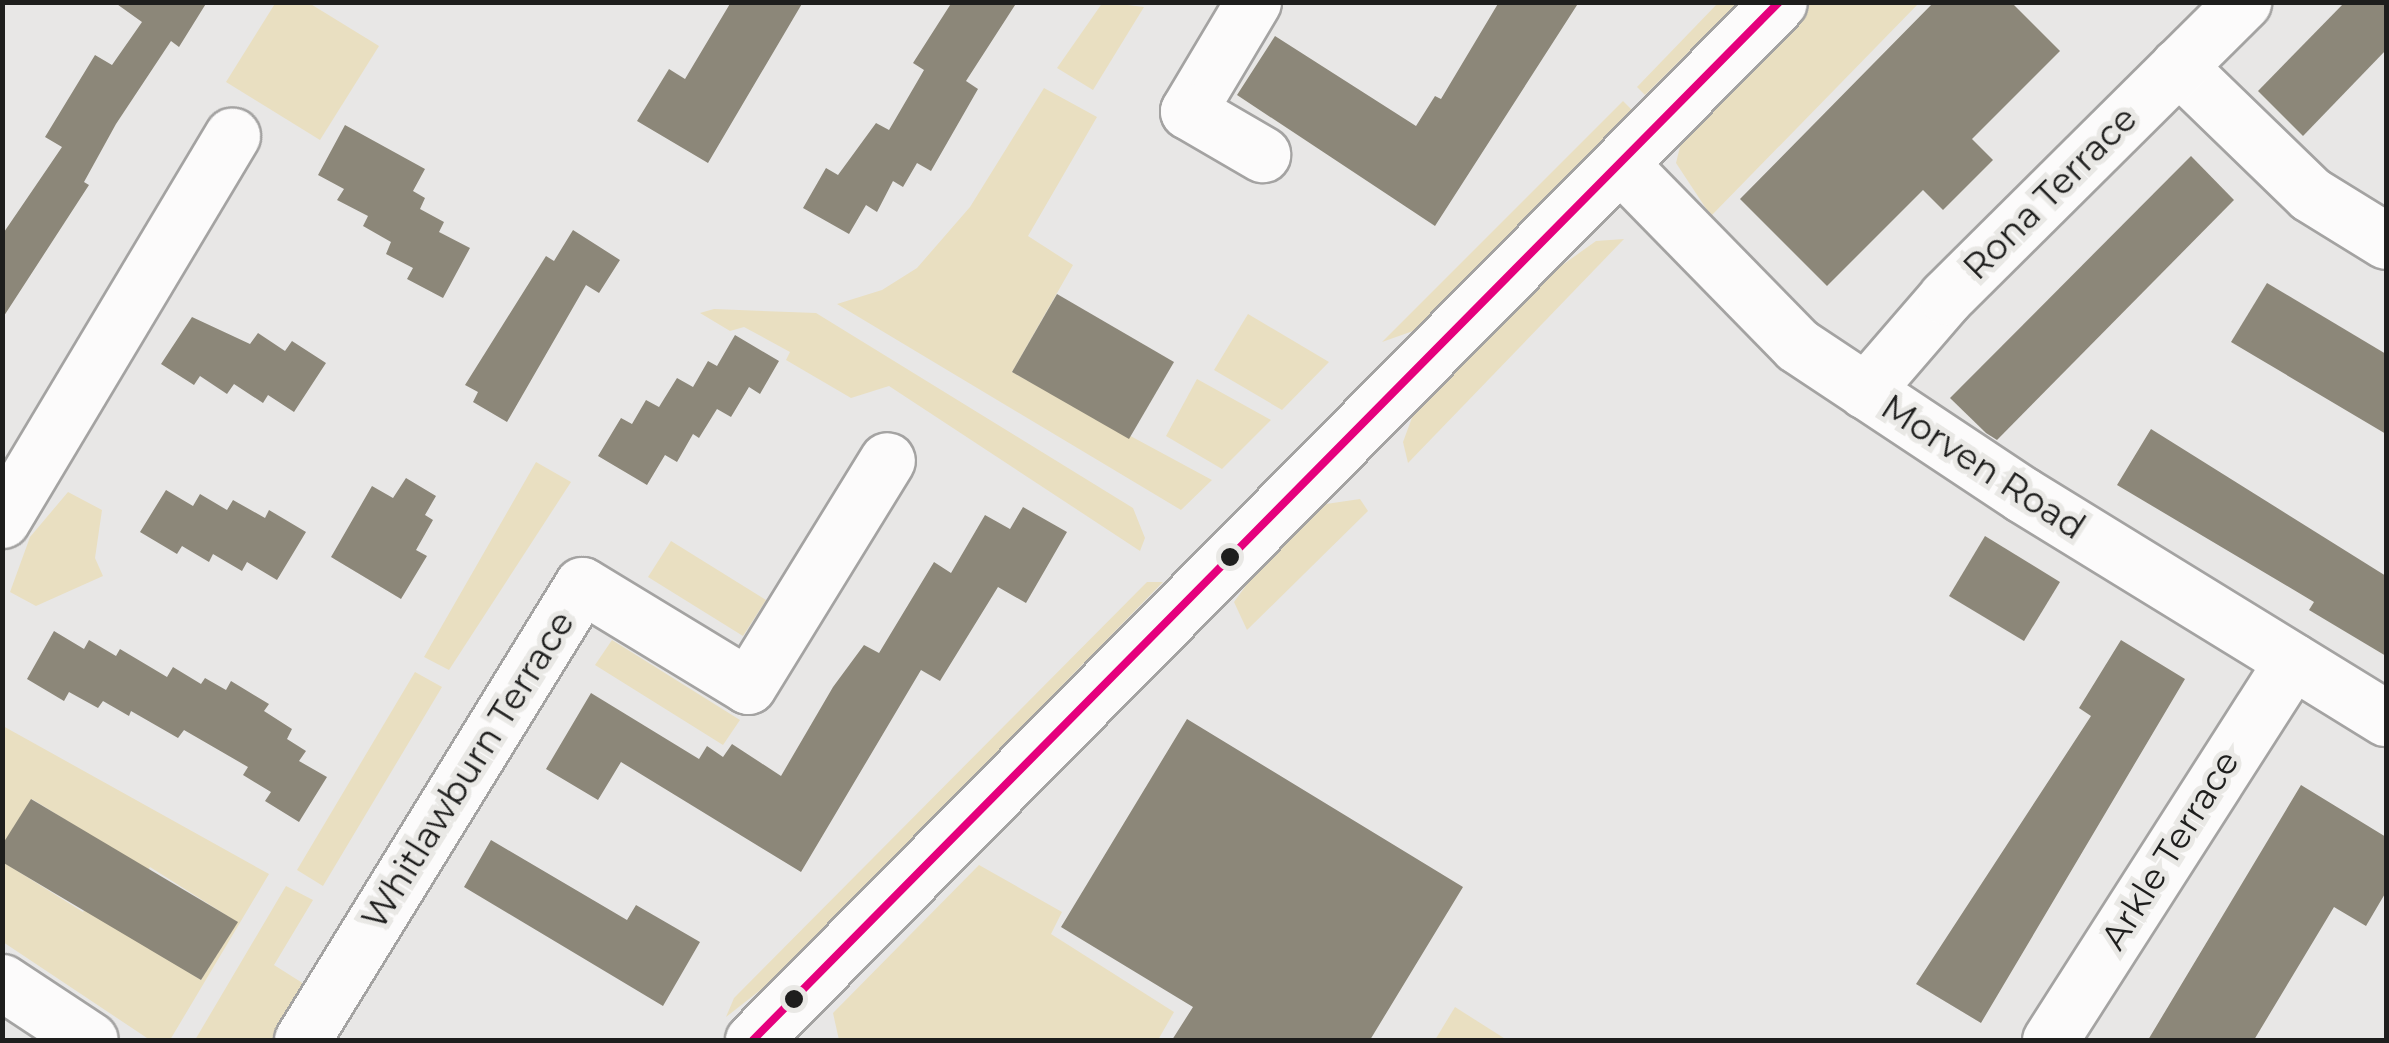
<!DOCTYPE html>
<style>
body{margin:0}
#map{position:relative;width:2389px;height:1043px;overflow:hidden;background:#e8e7e6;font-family:Montserrat,sans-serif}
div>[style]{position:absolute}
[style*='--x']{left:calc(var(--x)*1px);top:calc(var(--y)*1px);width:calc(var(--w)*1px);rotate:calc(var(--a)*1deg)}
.green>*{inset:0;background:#e9dfc1}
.building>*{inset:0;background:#8c8779}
.roads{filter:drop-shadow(2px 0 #a4a3a2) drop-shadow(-2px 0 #a4a3a2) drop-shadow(0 2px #a4a3a2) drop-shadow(0 -2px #a4a3a2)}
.minor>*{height:55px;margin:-27.5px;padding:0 27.5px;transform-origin:27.5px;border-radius:27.5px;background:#fcfbfb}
.bus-1>*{height:8px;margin:-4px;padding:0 4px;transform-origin:4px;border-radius:4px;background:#e5007d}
.dots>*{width:28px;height:28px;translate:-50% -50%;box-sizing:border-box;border:5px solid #e9e8e5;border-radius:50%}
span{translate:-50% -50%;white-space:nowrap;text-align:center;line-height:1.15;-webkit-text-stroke:10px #e9e8e5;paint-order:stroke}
.street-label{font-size:35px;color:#1e1e1d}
.frame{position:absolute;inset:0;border:5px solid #1e1e1d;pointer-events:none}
</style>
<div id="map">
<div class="green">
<div style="clip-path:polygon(276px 2px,309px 3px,379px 46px,320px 140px,226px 82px)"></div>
<div style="clip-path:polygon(1103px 2px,1144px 7px,1093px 90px,1057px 68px)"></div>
<div style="clip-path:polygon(1718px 3px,1738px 3px,1645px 95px,1637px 87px)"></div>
<div style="clip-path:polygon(1802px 3px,1919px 3px,1711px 216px,1676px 163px,1686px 122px)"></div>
<div style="clip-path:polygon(1044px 88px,1097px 117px,1028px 236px,1073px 265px,1012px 372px,1212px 480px,1181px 510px,837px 304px,882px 290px,917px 268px,970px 207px)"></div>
<div style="clip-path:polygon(1623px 101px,1633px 111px,1413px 331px,1382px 342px)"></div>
<div style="clip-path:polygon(1624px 239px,1408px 463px,1403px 442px,1413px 415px,1554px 271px,1596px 241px)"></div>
<div style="clip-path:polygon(714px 309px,816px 313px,1133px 508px,1145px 538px,1140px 551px,889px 386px,851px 398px,786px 360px,790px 352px,744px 327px,730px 331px,700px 313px)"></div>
<div style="clip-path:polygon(1248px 314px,1329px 362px,1282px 410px,1214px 370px)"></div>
<div style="clip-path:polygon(1197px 379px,1271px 420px,1222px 469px,1166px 436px)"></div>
<div style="clip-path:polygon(536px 462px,571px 482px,449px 670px,424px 657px)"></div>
<div style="clip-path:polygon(68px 492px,102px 510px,95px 558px,103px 576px,36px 606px,10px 592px,30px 537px)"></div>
<div style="clip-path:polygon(1360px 499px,1368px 511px,1247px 630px,1234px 602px,1253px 576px,1326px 504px)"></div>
<div style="clip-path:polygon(671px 541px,766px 600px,743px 636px,648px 577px)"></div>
<div style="clip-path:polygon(1147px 582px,1163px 582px,776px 978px,726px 1017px,734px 998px)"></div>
<div style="clip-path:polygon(612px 640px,740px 720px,723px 745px,595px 665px)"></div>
<div style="clip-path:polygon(415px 672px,442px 687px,323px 886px,297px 870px)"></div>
<div style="clip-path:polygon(evenodd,3px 726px,269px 874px,170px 1040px,150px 1040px,3px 942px,3px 862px,83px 912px,119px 853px,32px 799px,3px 845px,3px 726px,150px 867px,237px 922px,201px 980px,114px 926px,150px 867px)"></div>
<div style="clip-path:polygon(979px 865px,1062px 912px,1051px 934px,1174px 1012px,1158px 1040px,839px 1040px,833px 1013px)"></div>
<div style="clip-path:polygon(286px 886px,313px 900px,274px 965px,312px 989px,280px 1040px,195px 1040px)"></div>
<div style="clip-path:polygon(1455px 1007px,1507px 1040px,1435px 1040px)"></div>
</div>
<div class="building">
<div style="clip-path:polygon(114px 2px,207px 2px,179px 47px,171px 41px,116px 124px,84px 182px,89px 185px,2px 319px,2px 235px,62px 147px,45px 137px,95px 55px,112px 65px,142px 22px)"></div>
<div style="clip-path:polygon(731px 2px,803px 2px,708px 163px,637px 121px,669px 69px,685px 79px)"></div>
<div style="clip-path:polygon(952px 2px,1017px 2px,966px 81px,978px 89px,931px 171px,917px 163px,903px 187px,893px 181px,877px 212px,866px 205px,849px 234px,803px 208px,826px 168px,838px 175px,876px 123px,889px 130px,924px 70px,913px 63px)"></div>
<div style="clip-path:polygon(1499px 2px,1579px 2px,1435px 226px,1237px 95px,1275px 36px,1416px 126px,1435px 96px,1441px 99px)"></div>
<div style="clip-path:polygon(1934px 2px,2011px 2px,2060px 51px,1972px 139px,1993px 160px,1943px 210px,1923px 190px,1827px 286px,1740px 199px)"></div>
<div style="clip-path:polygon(2345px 2px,2386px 2px,2386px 50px,2303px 136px,2258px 91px)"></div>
<div style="clip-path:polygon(345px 125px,425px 169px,413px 191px,425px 198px,420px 209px,444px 222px,439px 232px,470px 248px,443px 298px,407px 279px,413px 268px,386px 254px,391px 242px,363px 226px,368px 216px,337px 200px,344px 189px,318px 175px)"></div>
<div style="clip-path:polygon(2191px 156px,2234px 200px,1997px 440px,1986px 433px,1950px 398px)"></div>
<div style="clip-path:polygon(573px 230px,620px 260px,599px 293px,586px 285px,507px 422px,473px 402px,478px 392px,465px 385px,546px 256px,554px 261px)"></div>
<div style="clip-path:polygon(2267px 283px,2386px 354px,2386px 434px,2231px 342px)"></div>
<div style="clip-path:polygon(1057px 294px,1174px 362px,1129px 439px,1012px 372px)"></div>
<div style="clip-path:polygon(192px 317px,250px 344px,258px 333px,285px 351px,292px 341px,326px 363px,294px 412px,268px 395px,263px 403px,234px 384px,227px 394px,200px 376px,194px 385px,161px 364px)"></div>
<div style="clip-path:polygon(735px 335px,779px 361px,760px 394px,749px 387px,731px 417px,717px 409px,699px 438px,693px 434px,677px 462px,665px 455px,647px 485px,598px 456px,621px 418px,632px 424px,646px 400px,659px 407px,677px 378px,693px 387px,708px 361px,717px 366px)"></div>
<div style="clip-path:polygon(2151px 429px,2386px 576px,2386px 656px,2309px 610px,2314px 602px,2117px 485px)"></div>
<div style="clip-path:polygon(406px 478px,436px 496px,425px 515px,433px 520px,416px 550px,427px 556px,401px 599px,331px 557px,372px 486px,393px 498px)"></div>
<div style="clip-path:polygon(166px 490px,193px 506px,200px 494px,227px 510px,233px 500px,265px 518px,269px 510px,306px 532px,277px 580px,247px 562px,242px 571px,213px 554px,209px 562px,182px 546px,177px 554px,140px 532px)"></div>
<div style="clip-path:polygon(1023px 507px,1067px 532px,1026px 603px,998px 587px,940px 681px,921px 670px,801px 872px,621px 762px,598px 800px,546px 769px,591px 693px,699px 759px,707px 746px,723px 757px,732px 744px,781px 776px,833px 687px,864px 645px,879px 653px,934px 562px,951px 573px,985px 515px,1010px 529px)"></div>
<div style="clip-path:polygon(1985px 536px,2060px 582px,2024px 641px,1949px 596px)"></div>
<div style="clip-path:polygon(54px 631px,84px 649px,89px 640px,116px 656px,120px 649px,167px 677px,173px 667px,201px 684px,205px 678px,226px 690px,231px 681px,269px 704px,264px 711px,292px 729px,287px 739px,306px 751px,299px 761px,327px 777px,299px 822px,265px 801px,271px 792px,243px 775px,248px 767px,184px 730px,178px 738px,131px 711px,129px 716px,103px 701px,98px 708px,69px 692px,64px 701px,27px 679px)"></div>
<div style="clip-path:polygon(2121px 640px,2185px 679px,1981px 1023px,1916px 984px,2091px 716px,2079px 708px)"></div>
<div style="clip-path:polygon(1187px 719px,1463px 887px,1370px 1040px,1172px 1040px,1193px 1007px,1061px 927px)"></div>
<div style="clip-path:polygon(2301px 785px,2386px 837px,2386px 892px,2366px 926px,2334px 907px,2254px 1040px,2148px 1040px)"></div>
<div style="clip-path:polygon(31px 799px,238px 922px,201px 980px,2px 862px,2px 845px)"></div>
<div style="clip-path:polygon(491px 840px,627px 920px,636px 905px,700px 942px,663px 1006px,464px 887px)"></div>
</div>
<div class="roads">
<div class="minor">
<div style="--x:1253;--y:2;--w:127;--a:120.8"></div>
<div style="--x:1188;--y:111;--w:86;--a:30.2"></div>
<div style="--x:2178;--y:66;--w:184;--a:44.1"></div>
<div style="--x:2310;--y:194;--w:89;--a:31.7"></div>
<div style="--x:1620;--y:164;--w:253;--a:45.6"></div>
<div style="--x:1797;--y:345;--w:271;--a:33.6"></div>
<div style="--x:2023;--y:495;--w:426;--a:31.6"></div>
<div style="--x:1865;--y:391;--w:124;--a:-49.2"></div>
<div style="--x:1946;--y:297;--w:419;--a:-44.8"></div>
<div style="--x:2;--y:520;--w:448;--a:-59.1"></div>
<div style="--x:2;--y:982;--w:105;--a:33.4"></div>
<div style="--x:302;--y:1040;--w:534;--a:-58.39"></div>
<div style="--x:582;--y:585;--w:194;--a:31.3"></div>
<div style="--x:748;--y:686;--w:265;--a:-58.4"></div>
<div style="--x:753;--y:1040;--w:1459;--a:-45.33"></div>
<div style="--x:2050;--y:1040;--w:450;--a:-57.4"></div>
</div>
</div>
<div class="bus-1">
<div style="--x:753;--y:1040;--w:1459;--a:-45.33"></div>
</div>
<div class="dots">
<div style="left:1230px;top:557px;background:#1e1e1d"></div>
<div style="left:794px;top:999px;background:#1e1e1d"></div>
</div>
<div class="street-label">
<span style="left:2050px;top:193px;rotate:-45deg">Rona Terrace</span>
<span style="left:1983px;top:467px;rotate:33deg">Morven Road</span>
<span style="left:468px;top:770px;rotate:-58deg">Whitlawburn Terrace</span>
<span style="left:2170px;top:850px;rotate:-58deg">Arkle Terrace</span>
</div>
<div class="frame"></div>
</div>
